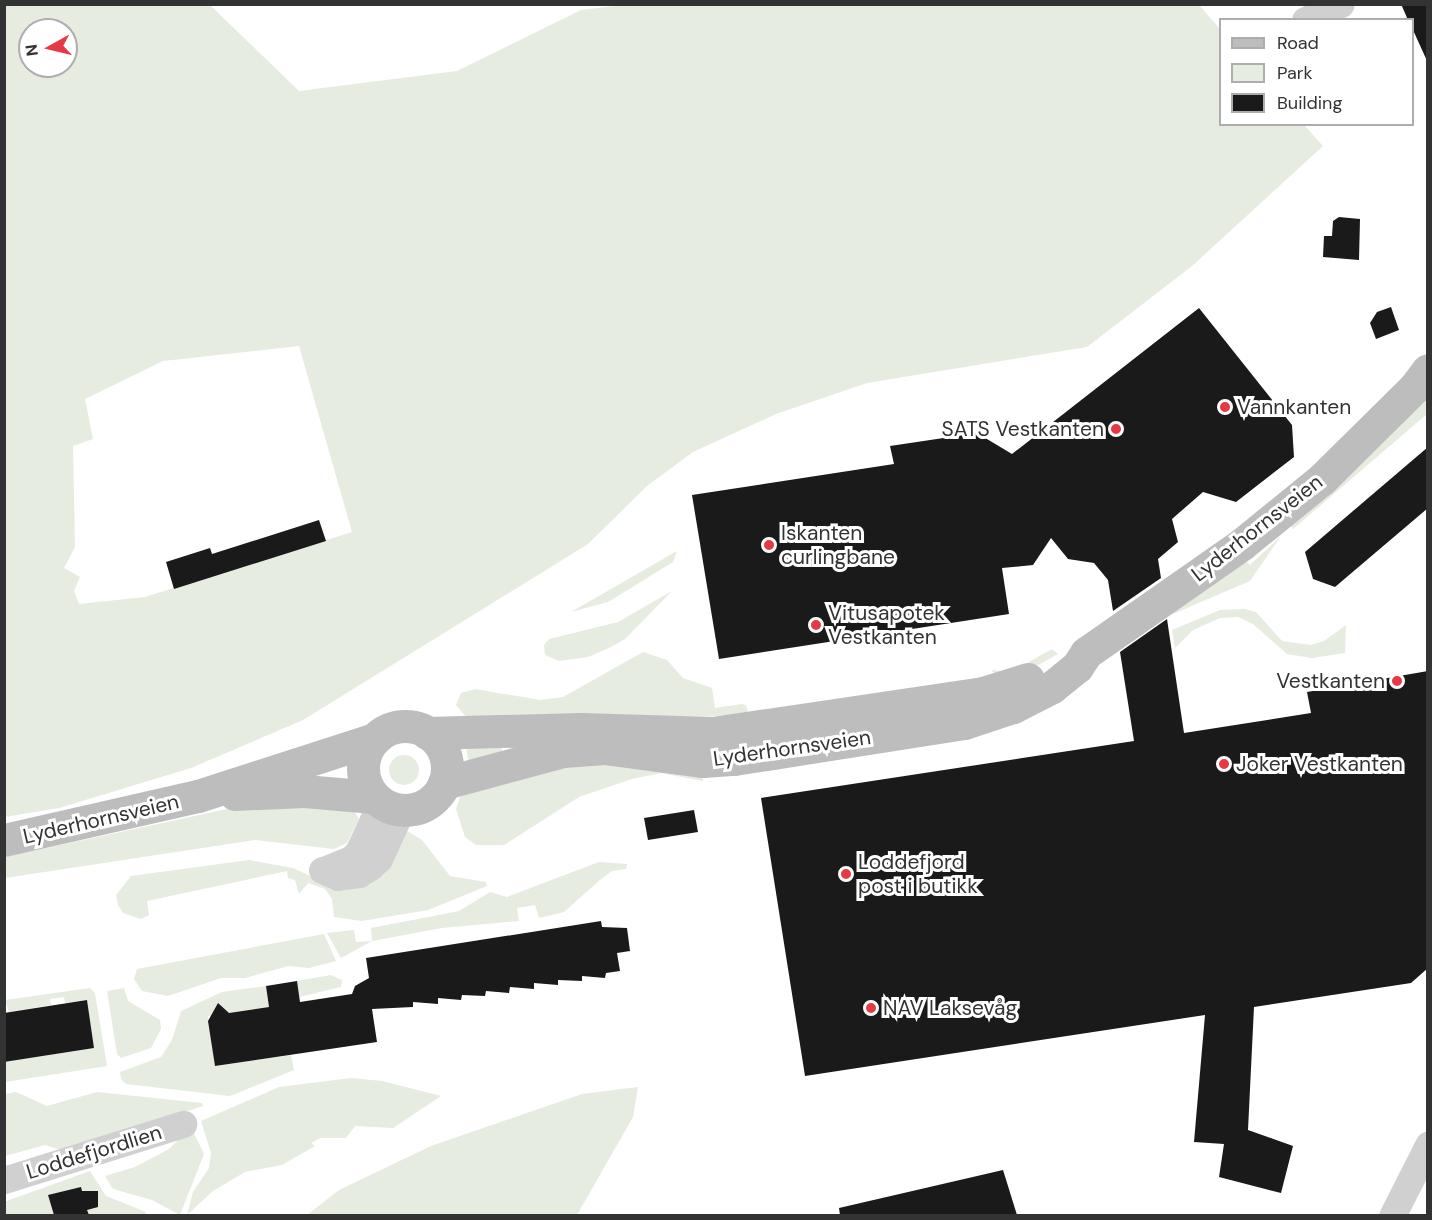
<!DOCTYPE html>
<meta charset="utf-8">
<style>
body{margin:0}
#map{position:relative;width:1432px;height:1220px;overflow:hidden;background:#fff;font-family:"DM Sans",sans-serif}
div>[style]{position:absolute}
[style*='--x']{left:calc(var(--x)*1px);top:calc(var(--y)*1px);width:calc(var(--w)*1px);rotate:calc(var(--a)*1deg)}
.green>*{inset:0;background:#e6ecdf}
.round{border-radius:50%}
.building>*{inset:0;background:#1a1a1a}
.minor>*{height:27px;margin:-13.5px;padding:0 13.5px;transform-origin:13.5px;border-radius:13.5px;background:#d0d0d0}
.secondary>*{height:33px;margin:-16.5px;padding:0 16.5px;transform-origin:16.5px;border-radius:16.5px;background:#bdbdbd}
.secondary>.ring{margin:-16.5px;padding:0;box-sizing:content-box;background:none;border:33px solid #bdbdbd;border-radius:50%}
.dots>*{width:16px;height:16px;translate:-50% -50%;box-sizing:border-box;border:3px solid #fff;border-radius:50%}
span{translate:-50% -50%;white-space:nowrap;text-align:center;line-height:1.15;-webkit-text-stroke:6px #fff;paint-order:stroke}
.poi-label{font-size:21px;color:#333}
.left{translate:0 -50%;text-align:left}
.right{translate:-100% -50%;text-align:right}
.street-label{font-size:21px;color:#333}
.frame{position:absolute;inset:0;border:6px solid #333;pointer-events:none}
.legend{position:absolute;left:1219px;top:18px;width:195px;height:108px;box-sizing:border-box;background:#fff;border:2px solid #adadad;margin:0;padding:8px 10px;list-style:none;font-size:18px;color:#333}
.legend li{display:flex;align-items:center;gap:12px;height:30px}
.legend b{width:30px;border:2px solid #adadad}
.north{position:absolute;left:18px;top:18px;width:60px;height:60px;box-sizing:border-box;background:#fff;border:2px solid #adadad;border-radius:50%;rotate:262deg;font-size:16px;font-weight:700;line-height:24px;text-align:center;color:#333}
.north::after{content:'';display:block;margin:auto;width:21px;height:27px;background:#e63946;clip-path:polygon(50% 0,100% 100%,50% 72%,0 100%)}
</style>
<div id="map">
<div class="green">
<div style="clip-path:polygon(evenodd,5px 5px,210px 5px,299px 91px,457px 71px,581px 10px,622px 5px,1199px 5px,1220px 29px,1220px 124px,1304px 125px,1323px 146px,1192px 266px,1087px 347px,867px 383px,776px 414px,693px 452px,647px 486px,588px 544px,303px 720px,191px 768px,59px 808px,5px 817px,5px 5px,30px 30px,66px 30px,66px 66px,30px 66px,30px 30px,5px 5px,299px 346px,352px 532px,145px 597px,79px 604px,74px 591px,80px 577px,64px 568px,75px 547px,73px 446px,93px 439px,85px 399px,163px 361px,299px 346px)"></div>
<div style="clip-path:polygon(1427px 396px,1427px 414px,1293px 529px,1287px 522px)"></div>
<div style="clip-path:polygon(1281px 536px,1250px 581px,1173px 614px,1169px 608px,1243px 558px,1250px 565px)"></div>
<div style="clip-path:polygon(677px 551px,673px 562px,608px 602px,571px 612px)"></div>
<div style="clip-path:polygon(672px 591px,625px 639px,611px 647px,588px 657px,559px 661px,545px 655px,544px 645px,549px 639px,618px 622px)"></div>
<div style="clip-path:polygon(1245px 609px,1256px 612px,1282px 641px,1311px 645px,1324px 641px,1346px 625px,1345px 653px,1312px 658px,1287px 654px,1253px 624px,1238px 617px,1220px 618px,1193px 630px,1175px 648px,1172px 630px,1220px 610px)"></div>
<div style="clip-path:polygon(1052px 649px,1058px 654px,1020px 675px,1000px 679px,991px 670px,1011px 672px)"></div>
<div style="clip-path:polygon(643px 652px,667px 660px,683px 678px,712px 688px,715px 708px,742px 704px,746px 705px,749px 716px,467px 718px,456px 705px,461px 693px,475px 689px,540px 700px,563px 697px)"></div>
<div style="clip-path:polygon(502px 745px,502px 755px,469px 765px,466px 747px)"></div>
<div class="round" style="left:389px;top:755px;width:30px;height:30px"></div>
<div style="clip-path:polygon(557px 759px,704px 765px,703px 781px,661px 773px,632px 779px,579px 797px,504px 845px,476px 845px,465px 837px,456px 809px,460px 797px,472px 788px)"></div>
<div style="clip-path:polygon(279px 804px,353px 809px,359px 819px,347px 843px,334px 849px,255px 840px,5px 878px,5px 857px,227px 809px)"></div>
<div style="clip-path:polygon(402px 828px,422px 840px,450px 876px,486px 882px,487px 886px,428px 910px,362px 921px,334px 917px,332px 899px,325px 889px,308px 883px,299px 894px,295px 880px,288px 878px,287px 871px,147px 901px,149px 915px,141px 919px,123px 913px,118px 905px,116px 895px,131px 876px,249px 860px,293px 868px,317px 879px)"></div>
<div style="clip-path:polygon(599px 862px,627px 864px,626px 869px,612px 871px,601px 879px,564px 912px,539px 918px,535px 905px,517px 908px,519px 921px,442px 928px,372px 941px,341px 958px,327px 933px,354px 930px,356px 942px,372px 941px,371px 928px,459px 911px,490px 892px,507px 897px)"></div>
<div style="clip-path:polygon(324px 934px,336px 961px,309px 968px,288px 966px,245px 978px,221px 978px,168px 996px,142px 991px,134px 979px,137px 969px)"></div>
<div style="clip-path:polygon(331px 975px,342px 980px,341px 987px,299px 997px,297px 981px)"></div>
<div style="clip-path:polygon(266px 986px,269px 1007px,208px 1016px,215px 1066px,291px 1055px,294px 1070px,230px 1096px,126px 1084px,121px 1079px,120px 1072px,161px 1057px,172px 1040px,181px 1011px,222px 992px)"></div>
<div style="clip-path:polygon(90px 988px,95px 993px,107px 1066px,5px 1082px,5px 1062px,94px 1048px,87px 1000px,65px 1003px,64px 997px,50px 999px,51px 1005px,9px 1012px,5px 1000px)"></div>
<div style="clip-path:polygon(124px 988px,128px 1001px,160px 1020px,161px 1029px,151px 1048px,121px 1058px,117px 1054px,107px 991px)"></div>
<div style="clip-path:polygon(351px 1078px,382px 1081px,441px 1096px,393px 1128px,355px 1126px,346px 1138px,320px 1138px,311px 1143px,315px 1146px,282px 1165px,245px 1172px,213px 1191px,187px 1215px,193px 1192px,209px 1168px,211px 1153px,201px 1121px,279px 1087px)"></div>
<div style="clip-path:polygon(638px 1087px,633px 1117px,577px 1215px,307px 1215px,339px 1190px,431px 1146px,582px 1094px)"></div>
<div style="clip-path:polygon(16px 1092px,47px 1106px,97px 1092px,202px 1103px,203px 1106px,65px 1151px,45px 1145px,5px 1156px,5px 1094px)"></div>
<div style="clip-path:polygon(191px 1127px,204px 1154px,180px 1215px,152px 1200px,113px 1189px,105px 1176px,135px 1167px,169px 1149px)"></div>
<div style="clip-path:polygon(90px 1171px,106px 1196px,146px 1212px,145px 1216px,5px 1215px,4px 1202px)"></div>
</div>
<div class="building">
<div style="clip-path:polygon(1401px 4px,1428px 4px,1428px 63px,1413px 30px,1413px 20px,1408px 20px)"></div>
<div style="clip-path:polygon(1339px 217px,1360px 219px,1359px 260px,1323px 257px,1324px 236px,1332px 236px,1333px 221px)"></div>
<div style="clip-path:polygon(1391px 307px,1399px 330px,1376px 339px,1370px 323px,1377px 312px)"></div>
<div style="clip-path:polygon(1199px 308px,1292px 425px,1294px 457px,1236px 502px,1203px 492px,1172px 519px,1178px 542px,1158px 559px,1161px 578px,1113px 611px,1108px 580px,1094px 563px,1068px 559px,1051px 538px,1033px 565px,1002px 568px,1009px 614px,719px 659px,692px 495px,894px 464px,890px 446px,977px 433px,1012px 454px)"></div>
<div style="clip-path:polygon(1428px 447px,1428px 508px,1335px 587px,1313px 579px,1305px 552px)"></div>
<div style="clip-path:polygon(319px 520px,326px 541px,174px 589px,166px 562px,210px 548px,212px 554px)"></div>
<div style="clip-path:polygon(1167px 619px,1184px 733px,1311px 713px,1307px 692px,1428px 671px,1428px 968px,1411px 983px,1254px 1007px,1248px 1130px,1293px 1146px,1281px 1193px,1219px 1177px,1224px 1144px,1194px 1142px,1205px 1015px,805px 1076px,761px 798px,1134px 741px,1120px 652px)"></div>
<div style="clip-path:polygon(694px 810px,698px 832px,648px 840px,644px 818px)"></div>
<div style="clip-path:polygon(601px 921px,602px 927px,627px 928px,630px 951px,617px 953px,620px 971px,606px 973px,605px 978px,582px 976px,582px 981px,558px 980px,558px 985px,534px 983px,534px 989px,510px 987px,509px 993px,486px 991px,485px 996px,462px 995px,461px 1000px,438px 998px,438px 1004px,413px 1002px,413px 1007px,372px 1009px,377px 1042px,215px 1066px,208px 1021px,218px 1003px,229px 1013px,269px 1007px,266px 986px,297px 981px,300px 1002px,352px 994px,355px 986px,369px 978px,366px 958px)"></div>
<div style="clip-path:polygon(87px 1000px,94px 1048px,4px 1062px,4px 1013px)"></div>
<div style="clip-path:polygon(1003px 1170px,1017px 1215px,840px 1215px,839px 1208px)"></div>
<div style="clip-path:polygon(81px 1187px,82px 1191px,98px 1191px,98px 1207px,87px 1210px,89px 1215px,54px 1215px,48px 1195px)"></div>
</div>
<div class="minor">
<div style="--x:1305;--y:20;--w:39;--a:-24"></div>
<div style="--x:326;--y:869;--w:27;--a:-22"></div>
<div style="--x:351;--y:859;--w:10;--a:-45"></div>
<div style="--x:358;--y:852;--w:35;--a:-65"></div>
<div style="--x:373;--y:820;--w:20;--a:-75"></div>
<div style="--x:322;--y:870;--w:17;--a:24"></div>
<div style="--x:338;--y:877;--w:21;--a:-8"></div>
<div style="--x:359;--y:874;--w:13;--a:-32"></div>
<div style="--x:370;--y:867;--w:12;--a:-42"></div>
<div style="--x:379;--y:859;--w:53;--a:-65.4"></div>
<div style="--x:4;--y:1180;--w:188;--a:-17.4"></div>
<div style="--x:1392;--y:1216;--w:80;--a:-63.1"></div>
</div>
<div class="secondary">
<div class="ring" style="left:363px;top:726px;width:51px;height:51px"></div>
<div style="--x:427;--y:733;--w:154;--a:-1.5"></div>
<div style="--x:581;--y:729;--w:132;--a:1.7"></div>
<div style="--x:713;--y:733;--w:273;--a:-8.4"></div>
<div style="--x:983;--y:693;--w:47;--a:-17.3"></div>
<div style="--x:444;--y:783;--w:123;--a:-15.1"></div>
<div style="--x:563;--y:751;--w:41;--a:-4.2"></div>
<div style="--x:604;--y:748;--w:100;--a:7.5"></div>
<div style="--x:703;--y:761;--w:31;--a:-4"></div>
<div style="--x:734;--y:759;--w:233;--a:-8.9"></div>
<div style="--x:964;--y:723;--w:52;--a:-18.1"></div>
<div style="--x:1013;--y:707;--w:44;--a:-27.1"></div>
<div style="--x:1052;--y:687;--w:32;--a:-39"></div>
<div style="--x:1077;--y:667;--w:17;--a:-57"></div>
<div style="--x:1086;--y:653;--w:190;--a:-34.9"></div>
<div style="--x:1242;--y:544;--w:103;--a:-39.1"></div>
<div style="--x:1322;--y:479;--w:131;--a:-44.7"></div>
<div style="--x:1415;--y:387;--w:21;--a:-53"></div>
<div style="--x:235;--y:794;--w:69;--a:-2.5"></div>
<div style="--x:304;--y:791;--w:70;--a:4.9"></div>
<div style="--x:4;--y:840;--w:199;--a:-12.8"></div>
<div style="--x:198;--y:796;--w:185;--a:-17.9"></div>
</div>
<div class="dots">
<div style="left:1225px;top:407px;background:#e63946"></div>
<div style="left:1116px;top:429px;background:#e63946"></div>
<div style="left:769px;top:545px;background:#e63946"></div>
<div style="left:816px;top:625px;background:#e63946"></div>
<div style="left:1397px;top:681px;background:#e63946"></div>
<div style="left:1224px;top:764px;background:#e63946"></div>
<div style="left:846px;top:874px;background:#e63946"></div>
<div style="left:871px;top:1008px;background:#e63946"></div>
</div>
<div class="poi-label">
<span class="left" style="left:1237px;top:407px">Vannkanten</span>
<span class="right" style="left:1104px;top:429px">SATS Vestkanten</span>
<span class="left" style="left:781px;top:545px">Iskanten<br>curlingbane</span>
<span class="left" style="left:828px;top:625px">Vitusapotek<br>Vestkanten</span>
<span class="right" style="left:1385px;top:681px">Vestkanten</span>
<span class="left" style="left:1236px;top:764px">Joker Vestkanten</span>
<span class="left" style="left:858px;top:874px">Loddefjord<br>post i butikk</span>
<span class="left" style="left:883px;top:1008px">NAV Laksevåg</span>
</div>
<div class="street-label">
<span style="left:1257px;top:528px;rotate:-38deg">Lyderhornsveien</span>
<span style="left:792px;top:748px;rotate:-8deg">Lyderhornsveien</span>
<span style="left:101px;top:819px;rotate:-13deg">Lyderhornsveien</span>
<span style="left:94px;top:1152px;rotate:-17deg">Loddefjordlien</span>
</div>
<div class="frame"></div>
<ul class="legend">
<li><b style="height:8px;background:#bdbdbd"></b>Road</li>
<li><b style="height:16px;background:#e6ecdf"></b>Park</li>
<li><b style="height:16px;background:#1a1a1a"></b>Building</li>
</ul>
<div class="north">N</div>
</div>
